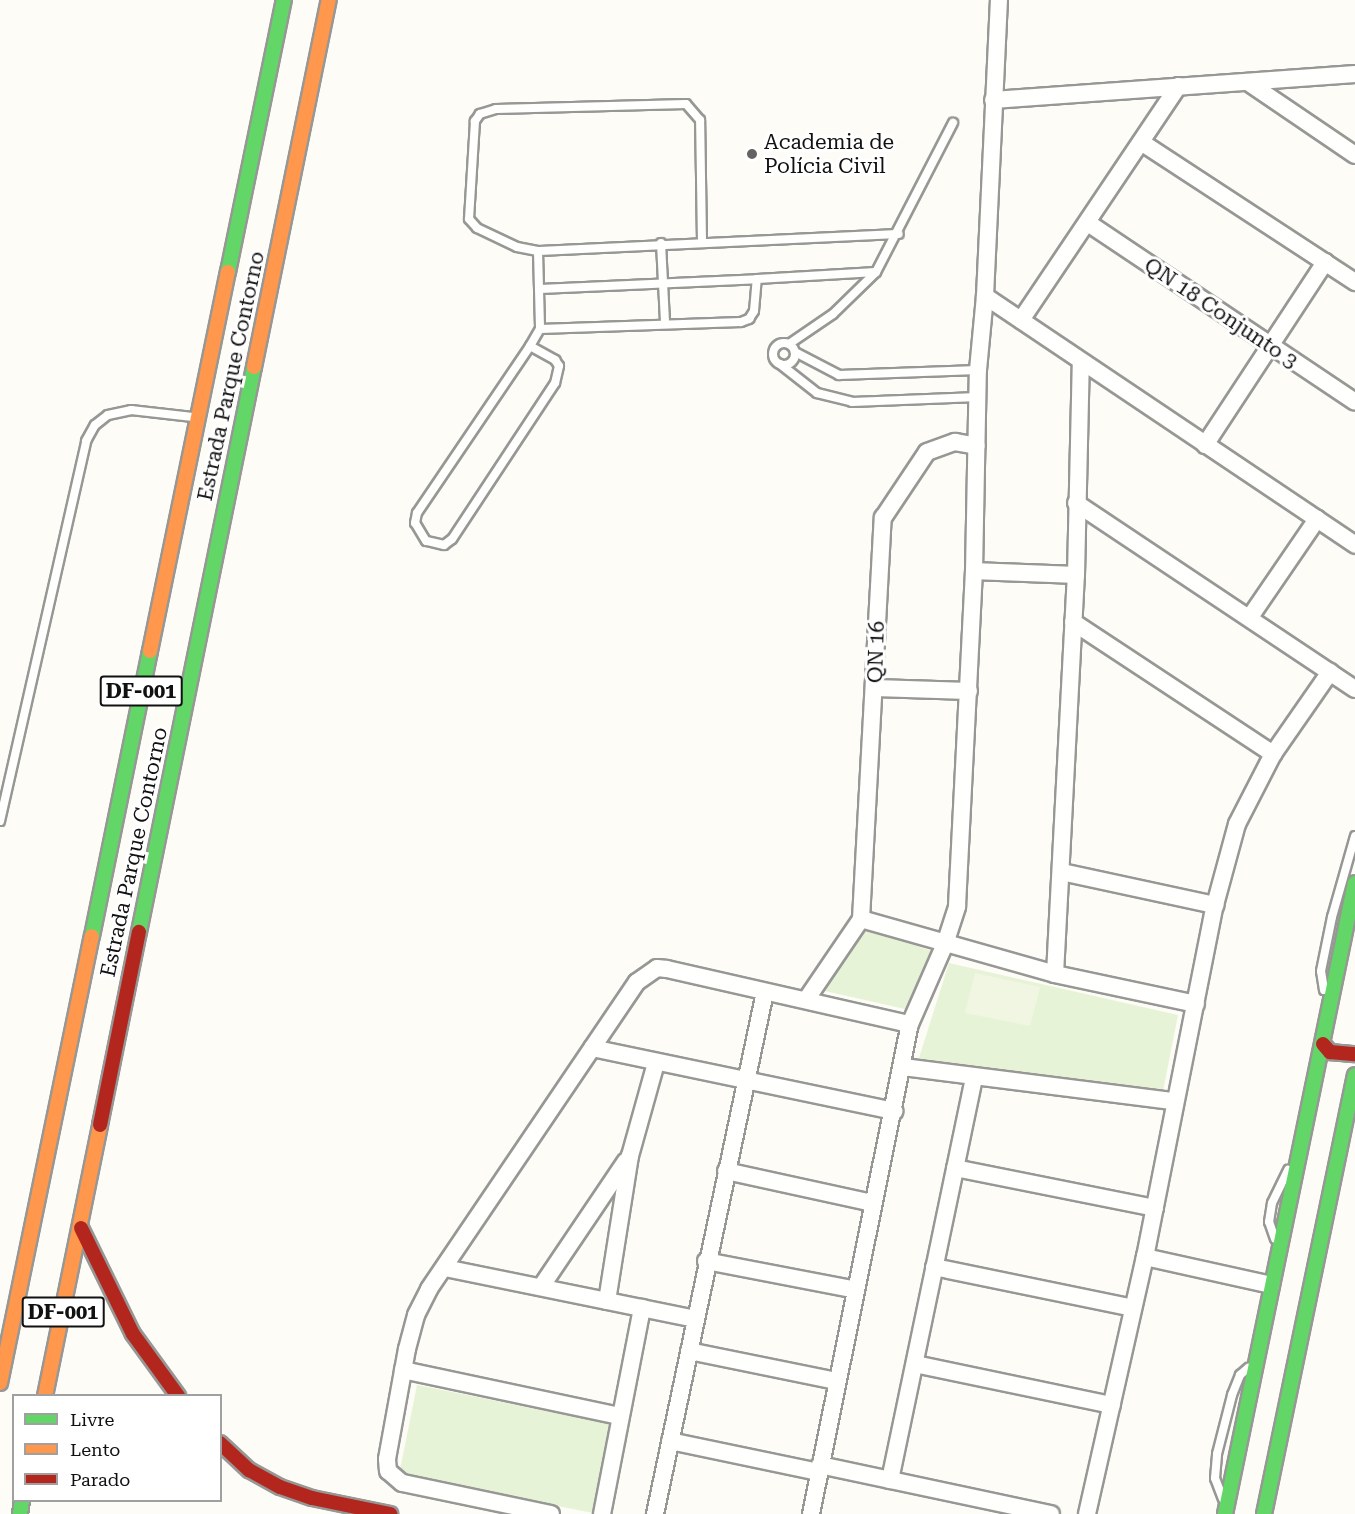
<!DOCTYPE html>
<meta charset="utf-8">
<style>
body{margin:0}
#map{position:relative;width:1355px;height:1514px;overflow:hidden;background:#fdfcf7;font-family:"Roboto Serif",serif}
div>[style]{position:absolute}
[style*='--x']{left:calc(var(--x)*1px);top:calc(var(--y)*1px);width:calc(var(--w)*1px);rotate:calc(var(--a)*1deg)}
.green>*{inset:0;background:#e7f3d7}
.pitch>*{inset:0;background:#f0f6e1}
.roads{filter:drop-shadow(2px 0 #979795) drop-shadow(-2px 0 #979795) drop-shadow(0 2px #979795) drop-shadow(0 -2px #979795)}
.lane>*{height:8px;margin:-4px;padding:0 4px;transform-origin:4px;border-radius:4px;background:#fffffe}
.lane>.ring{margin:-4px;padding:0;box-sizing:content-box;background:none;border:8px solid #fffffe;border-radius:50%}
.street>*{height:16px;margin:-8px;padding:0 8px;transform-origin:8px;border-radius:8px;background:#fffffe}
.fast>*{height:14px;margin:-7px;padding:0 7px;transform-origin:7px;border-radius:7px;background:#63d668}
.slow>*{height:14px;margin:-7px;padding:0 7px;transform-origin:7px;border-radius:7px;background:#ff974d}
.jam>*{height:14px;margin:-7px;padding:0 7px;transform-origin:7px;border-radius:7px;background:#b3261e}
.dots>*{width:16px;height:16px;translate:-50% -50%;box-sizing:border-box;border:3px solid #fff;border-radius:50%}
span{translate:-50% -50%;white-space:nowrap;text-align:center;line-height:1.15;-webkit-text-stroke:6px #fff;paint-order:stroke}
.shield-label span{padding:2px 4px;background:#fff;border:2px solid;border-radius:4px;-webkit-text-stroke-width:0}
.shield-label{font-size:20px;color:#111;font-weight:700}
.poi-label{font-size:21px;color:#111}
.left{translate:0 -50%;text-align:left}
.street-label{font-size:21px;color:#111}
.legend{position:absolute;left:12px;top:1394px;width:210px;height:108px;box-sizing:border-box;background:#fff;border:2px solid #a0a0a0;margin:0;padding:8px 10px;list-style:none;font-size:18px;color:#111}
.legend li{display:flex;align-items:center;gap:12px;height:30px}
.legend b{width:30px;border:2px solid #a0a0a0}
</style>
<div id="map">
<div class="green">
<div style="clip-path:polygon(868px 928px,934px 952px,905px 1009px,825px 991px)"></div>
<div style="clip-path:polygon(949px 963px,1178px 1015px,1163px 1091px,918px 1061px)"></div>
<div style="clip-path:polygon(417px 1385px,610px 1424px,593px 1513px,399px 1475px)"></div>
</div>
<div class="pitch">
<div style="clip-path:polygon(975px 973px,1040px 987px,1030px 1026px,965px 1013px)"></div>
</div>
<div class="roads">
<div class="lane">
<div style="--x:702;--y:241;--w:121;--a:-90.9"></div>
<div style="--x:700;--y:120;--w:21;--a:-131"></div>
<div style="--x:686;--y:104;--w:190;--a:178.5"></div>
<div style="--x:496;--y:109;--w:17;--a:163"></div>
<div style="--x:480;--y:114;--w:9;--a:126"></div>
<div style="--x:475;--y:121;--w:98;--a:93.5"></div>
<div style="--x:469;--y:219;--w:12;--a:48"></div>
<div style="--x:477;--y:228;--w:44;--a:25.4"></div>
<div style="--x:517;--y:247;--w:21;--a:11"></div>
<div style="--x:538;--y:251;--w:361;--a:-2.7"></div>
<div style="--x:661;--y:243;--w:80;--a:87.1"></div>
<div style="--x:538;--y:251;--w:78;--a:88.5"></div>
<div style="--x:540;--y:329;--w:201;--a:-2"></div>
<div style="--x:741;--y:322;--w:9;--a:-21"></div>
<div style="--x:749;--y:319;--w:9;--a:-58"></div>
<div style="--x:754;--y:311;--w:32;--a:-85"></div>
<div style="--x:757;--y:279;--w:119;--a:-3.4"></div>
<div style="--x:540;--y:289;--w:217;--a:-2.6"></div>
<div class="ring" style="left:773px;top:343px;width:14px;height:14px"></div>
<div style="--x:789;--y:344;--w:53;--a:-34.3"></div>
<div style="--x:833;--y:314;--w:60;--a:-44.3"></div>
<div style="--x:876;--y:272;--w:168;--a:-62.7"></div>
<div style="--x:530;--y:346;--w:29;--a:29"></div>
<div style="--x:555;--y:360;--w:7;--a:56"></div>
<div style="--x:559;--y:366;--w:17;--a:103"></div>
<div style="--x:555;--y:383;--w:187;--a:123.4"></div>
<div style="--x:452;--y:539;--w:10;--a:143"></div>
<div style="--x:444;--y:545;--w:18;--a:-167"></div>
<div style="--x:426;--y:541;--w:21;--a:-121"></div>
<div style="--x:415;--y:523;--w:10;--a:-79"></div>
<div style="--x:417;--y:513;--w:202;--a:-55.9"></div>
<div style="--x:530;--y:346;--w:20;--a:-60"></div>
<div style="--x:795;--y:352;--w:50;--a:27.6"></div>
<div style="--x:839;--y:375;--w:139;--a:-2.1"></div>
<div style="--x:780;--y:364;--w:47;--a:38.1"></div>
<div style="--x:817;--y:393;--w:36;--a:14"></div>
<div style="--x:852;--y:402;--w:126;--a:-2.3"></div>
<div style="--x:0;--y:821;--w:390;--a:-77.2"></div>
<div style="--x:86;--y:441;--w:18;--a:-61"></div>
<div style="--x:95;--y:425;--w:16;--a:-38"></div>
<div style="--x:108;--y:415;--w:24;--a:-12"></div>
<div style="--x:131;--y:410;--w:62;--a:6.4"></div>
<div style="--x:1324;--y:990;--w:19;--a:-99"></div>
<div style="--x:1321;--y:971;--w:55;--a:-78.5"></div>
<div style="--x:1332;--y:917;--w:84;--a:-74.1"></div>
<div style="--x:1275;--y:1239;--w:18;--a:-109"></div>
<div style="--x:1269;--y:1222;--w:19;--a:-81"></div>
<div style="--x:1272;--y:1203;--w:37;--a:-64"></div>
<div style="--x:1223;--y:1499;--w:22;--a:-111"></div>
<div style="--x:1215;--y:1478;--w:24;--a:-85"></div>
<div style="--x:1217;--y:1454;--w:61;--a:-75.7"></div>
<div style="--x:1232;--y:1395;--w:22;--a:-68"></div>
<div style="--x:1240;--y:1375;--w:11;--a:-41"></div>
</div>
<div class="street">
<div style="--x:1249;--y:83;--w:128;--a:34.2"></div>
<div style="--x:993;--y:100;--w:363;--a:-4.1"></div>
<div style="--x:1141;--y:142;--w:256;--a:33.2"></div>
<div style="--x:1088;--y:223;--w:321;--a:33.8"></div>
<div style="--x:985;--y:296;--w:296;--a:-87.3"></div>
<div style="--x:1021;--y:320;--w:282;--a:-56.1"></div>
<div style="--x:1205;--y:445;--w:219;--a:-56.7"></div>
<div style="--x:1076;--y:503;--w:335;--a:33.7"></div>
<div style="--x:974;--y:571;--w:102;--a:2.2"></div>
<div style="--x:1250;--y:617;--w:119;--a:-55.6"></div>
<div style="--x:1073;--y:622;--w:240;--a:33.4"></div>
<div style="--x:875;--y:688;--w:94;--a:1.8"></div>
<div style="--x:1062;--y:872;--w:157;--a:12.2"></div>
<div style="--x:861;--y:919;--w:402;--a:-86.9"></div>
<div style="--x:883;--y:518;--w:79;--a:-56.3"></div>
<div style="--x:927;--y:452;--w:30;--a:-20"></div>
<div style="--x:955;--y:442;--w:22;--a:10"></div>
<div style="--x:861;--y:919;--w:202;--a:15.8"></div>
<div style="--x:1055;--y:974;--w:144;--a:12"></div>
<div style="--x:1055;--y:974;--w:400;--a:-87"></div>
<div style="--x:1076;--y:575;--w:213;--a:-88.7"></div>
<div style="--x:806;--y:1000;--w:98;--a:-55.8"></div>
<div style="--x:592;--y:1048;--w:309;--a:11.8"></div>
<div style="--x:903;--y:1067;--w:273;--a:7.2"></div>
<div style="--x:955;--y:1168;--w:204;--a:11.3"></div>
<div style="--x:726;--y:1171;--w:150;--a:12.3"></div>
<div style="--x:1145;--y:1257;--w:129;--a:12.5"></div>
<div style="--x:706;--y:1261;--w:153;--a:10.9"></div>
<div style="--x:934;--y:1267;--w:203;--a:11.6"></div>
<div style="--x:445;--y:1268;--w:255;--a:11.5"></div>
<div style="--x:541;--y:1287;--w:152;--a:-56"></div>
<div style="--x:607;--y:1301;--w:147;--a:-81"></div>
<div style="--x:630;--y:1156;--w:97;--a:-74.4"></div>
<div style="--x:689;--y:1351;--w:151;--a:11.5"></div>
<div style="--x:915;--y:1364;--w:201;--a:11.8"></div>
<div style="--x:403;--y:1370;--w:221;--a:12"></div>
<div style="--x:670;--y:1441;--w:151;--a:11.8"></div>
<div style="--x:820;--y:1465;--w:236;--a:12"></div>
<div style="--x:890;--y:1480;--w:410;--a:-78.2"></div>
<div style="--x:551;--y:1514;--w:152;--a:-168.2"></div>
<div style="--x:402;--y:1483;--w:18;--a:-139"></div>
<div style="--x:388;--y:1471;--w:12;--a:-95"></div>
<div style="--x:387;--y:1459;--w:112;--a:-79.7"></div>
<div style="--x:407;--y:1349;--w:35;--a:-75"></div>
<div style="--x:416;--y:1315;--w:29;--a:-63"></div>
<div style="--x:429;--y:1289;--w:371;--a:-55.9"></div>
<div style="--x:637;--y:982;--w:24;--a:-35"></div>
<div style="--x:657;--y:968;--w:10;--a:6"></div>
<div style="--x:667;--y:969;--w:249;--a:12.8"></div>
<div style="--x:602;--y:1514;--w:210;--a:-79"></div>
<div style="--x:655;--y:1514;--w:533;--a:-78.1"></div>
<div style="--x:811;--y:1514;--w:500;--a:-78.6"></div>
<div style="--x:910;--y:1024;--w:87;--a:-66.4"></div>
<div style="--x:945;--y:944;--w:40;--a:-72"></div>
<div style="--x:957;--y:906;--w:335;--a:-87.1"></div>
<div style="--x:974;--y:571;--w:201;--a:-88.9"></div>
<div style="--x:978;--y:370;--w:74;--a:-84.6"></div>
<div style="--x:985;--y:296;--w:446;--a:33.9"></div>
<div style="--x:1087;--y:1514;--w:263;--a:-77.3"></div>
<div style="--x:1145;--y:1257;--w:359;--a:-78.8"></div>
<div style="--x:1215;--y:905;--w:84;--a:-74.8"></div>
<div style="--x:1237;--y:824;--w:79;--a:-62.8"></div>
<div style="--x:1273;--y:754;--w:100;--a:-55.2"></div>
</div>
<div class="fast">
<div style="--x:228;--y:272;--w:278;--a:-78.4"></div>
<div style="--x:139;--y:932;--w:577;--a:-78.5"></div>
<div style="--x:92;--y:936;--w:291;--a:-78.5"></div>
<div style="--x:20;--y:1514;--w:14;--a:-82"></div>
<div style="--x:1225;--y:1514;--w:644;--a:-78.36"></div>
<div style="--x:1264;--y:1514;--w:448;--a:-78.3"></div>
</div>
<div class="slow">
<div style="--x:254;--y:367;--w:375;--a:-78.5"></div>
<div style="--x:150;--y:651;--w:387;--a:-78.4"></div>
<div style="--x:0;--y:1383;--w:456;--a:-78.4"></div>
<div style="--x:45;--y:1396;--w:277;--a:-78.5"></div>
</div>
<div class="jam">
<div style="--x:1323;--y:1044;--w:11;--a:49"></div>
<div style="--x:1330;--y:1052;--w:25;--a:5"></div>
<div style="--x:100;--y:1125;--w:197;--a:-78.6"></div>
<div style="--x:81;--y:1228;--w:118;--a:63.9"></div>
<div style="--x:133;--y:1334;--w:77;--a:54"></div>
<div style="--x:220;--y:1443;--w:40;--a:43"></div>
<div style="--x:249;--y:1470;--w:35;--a:29"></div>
<div style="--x:280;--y:1487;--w:34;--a:19"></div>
<div style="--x:312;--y:1498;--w:80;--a:11.6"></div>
</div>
</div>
<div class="dots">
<div style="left:752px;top:154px;background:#646362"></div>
</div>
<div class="shield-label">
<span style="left:141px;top:691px">DF-001</span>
<span style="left:63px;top:1312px">DF-001</span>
</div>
<div class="poi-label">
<span class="left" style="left:764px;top:154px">Academia de<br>Polícia Civil</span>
</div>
<div class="street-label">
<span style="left:1221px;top:313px;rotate:34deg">QN 18 Conjunto 3</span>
<span style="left:231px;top:376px;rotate:-78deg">Estrada Parque Contorno</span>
<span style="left:876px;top:652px;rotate:-88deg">QN 16</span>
<span style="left:134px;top:852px;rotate:-78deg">Estrada Parque Contorno</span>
</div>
<ul class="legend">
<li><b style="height:8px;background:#63d668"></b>Livre</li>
<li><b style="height:8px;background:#ff974d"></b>Lento</li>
<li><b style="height:8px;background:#b3261e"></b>Parado</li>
</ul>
</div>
